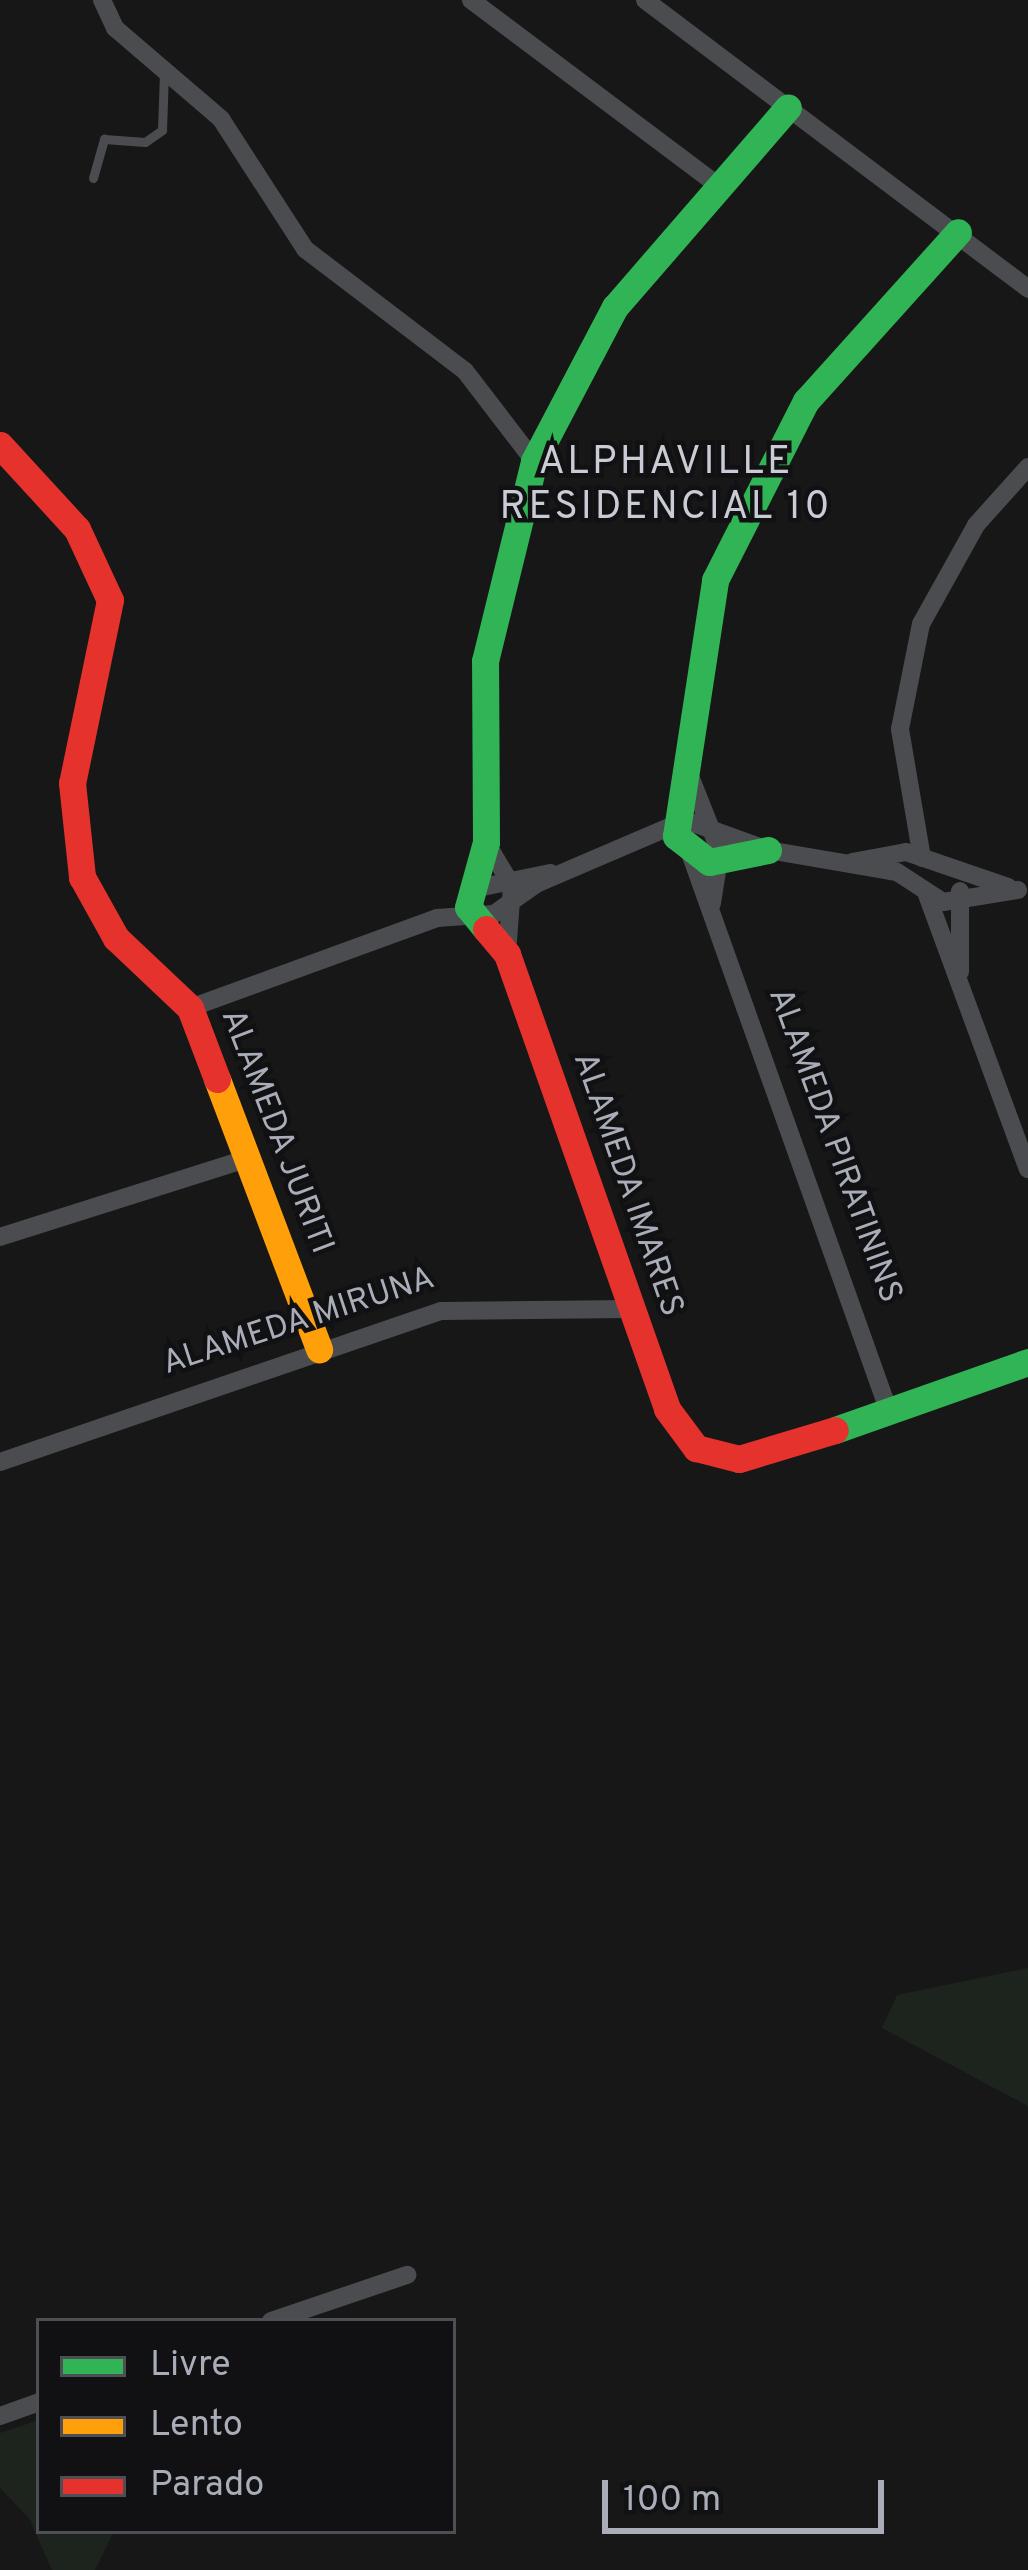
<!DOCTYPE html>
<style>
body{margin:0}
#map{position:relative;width:1028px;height:2570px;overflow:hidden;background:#171717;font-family:Overpass,sans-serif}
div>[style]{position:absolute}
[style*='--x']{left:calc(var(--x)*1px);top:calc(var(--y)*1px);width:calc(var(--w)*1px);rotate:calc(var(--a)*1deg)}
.green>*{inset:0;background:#1d241e}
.lane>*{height:9px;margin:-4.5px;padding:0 4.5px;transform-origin:4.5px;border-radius:4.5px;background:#4b4c50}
.street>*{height:18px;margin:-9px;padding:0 9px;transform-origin:9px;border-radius:9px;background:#4b4c50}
.fast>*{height:27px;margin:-13.5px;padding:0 13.5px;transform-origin:13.5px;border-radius:13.5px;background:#30b455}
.slow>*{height:27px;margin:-13.5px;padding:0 13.5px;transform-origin:13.5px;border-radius:13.5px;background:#ff9f0a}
.jam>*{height:27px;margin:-13.5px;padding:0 13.5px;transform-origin:13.5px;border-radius:13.5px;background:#e5322d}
span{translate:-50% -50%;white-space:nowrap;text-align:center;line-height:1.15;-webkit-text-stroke:9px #111113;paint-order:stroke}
.street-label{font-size:33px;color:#a8adb8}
.quarter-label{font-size:39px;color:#c9ccd4;letter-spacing:3px}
.legend{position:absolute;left:36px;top:2318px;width:420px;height:216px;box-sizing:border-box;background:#111113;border:3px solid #4d4f55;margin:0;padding:15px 21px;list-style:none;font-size:36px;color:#a8adb8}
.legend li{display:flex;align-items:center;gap:24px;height:60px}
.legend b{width:60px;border:3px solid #4d4f55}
.scale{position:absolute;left:602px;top:2480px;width:282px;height:54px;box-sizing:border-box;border:6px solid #a8adb8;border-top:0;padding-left:15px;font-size:36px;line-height:42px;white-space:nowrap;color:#a8adb8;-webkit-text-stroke:9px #111113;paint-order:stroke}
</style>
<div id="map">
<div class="green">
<div style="clip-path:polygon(1028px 1968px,1028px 2106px,882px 2028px,897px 1995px)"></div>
<div style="clip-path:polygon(39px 2420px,39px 2531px,114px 2531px,95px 2570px,52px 2570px,29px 2518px,0 2488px,0 2433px)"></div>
</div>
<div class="lane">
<div style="--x:93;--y:178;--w:41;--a:-74.2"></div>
<div style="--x:104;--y:139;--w:41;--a:4.2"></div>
<div style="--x:145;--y:142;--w:21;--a:-35"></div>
<div style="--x:162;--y:130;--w:58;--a:-88"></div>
</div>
<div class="street">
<div style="--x:102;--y:0;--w:31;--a:65"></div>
<div style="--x:115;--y:28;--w:140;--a:40.6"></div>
<div style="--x:221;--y:119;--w:155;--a:57.1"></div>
<div style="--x:305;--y:249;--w:201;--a:37.3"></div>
<div style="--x:465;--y:371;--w:113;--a:52.5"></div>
<div style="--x:471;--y:0;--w:305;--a:36.9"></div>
<div style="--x:645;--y:0;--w:480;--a:37"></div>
<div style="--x:690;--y:776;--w:82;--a:68.5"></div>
<div style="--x:720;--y:852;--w:52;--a:98.9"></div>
<div style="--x:486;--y:842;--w:51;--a:59.4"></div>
<div style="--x:512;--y:886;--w:68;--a:94.2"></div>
<div style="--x:690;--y:853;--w:593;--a:70.4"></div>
<div style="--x:922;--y:858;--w:131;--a:-99.7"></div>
<div style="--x:900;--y:729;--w:107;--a:-78.7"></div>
<div style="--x:921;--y:624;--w:113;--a:-60.9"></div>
<div style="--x:976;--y:525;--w:78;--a:-48.1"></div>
<div style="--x:852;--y:862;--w:55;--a:-10.5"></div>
<div style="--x:906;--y:852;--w:108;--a:18.9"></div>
<div style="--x:473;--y:889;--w:79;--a:-11.7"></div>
<div style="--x:927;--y:895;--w:292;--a:69.8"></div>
<div style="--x:960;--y:972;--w:81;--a:-90"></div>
<div style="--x:190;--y:1008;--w:263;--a:-20"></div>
<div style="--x:437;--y:918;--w:57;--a:-4"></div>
<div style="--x:494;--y:914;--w:52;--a:-35.5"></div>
<div style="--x:536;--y:884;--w:162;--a:-23.2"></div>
<div style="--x:685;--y:820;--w:88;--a:19.9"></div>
<div style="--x:768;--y:850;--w:131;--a:9.7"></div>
<div style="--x:897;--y:872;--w:55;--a:33.1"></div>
<div style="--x:943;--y:902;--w:76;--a:-9.1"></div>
<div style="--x:0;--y:1237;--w:261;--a:-17.6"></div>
<div style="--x:0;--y:1462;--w:466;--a:-18.9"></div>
<div style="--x:441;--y:1311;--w:189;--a:-0.6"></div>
<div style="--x:271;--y:2321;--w:144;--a:-18.7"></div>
<div style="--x:0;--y:2416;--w:41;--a:-19.7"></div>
</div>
<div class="fast">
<div style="--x:768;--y:850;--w:60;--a:168.5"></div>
<div style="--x:709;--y:862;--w:42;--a:-141.8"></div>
<div style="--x:676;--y:836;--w:259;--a:-81.3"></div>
<div style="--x:715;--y:580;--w:201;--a:-63.1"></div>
<div style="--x:806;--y:401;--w:227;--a:-48"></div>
<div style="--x:486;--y:929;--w:28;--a:-129"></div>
<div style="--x:468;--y:907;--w:67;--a:-74.5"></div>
<div style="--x:486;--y:842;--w:181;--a:-90.3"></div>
<div style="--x:485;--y:661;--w:206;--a:-76.2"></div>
<div style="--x:534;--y:461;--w:174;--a:-62.3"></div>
<div style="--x:615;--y:307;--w:264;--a:-49.1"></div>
<div style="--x:835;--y:1430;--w:205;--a:-19.4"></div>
</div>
<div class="slow">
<div style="--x:217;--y:1079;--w:289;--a:69.3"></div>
</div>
<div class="jam">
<div style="--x:0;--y:445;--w:114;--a:47.5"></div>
<div style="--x:77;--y:529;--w:78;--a:65.1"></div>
<div style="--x:110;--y:600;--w:187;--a:101.7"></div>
<div style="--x:72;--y:783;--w:95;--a:83.9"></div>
<div style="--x:82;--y:877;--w:70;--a:60.9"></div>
<div style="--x:116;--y:938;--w:102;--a:43.4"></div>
<div style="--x:190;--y:1008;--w:76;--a:69.2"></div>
<div style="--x:486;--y:929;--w:33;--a:50"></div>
<div style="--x:507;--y:954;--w:482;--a:70.6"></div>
<div style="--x:667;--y:1409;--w:49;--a:53.4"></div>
<div style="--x:696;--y:1448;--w:44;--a:14.3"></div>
<div style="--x:739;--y:1459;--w:100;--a:-16.8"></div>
</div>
<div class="street-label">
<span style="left:275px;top:1132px;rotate:69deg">ALAMEDA JURITI</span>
<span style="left:833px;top:1146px;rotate:70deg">ALAMEDA PIRATININS</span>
<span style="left:626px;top:1185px;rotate:71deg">ALAMEDA IMARES</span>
<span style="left:299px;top:1323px;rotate:-18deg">ALAMEDA MIRUNA</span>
</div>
<div class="quarter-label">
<span style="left:666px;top:487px">ALPHAVILLE<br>RESIDENCIAL 10</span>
</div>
<ul class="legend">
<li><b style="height:15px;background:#30b455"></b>Livre</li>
<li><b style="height:15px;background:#ff9f0a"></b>Lento</li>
<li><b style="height:15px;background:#e5322d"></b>Parado</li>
</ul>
<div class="scale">100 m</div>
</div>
